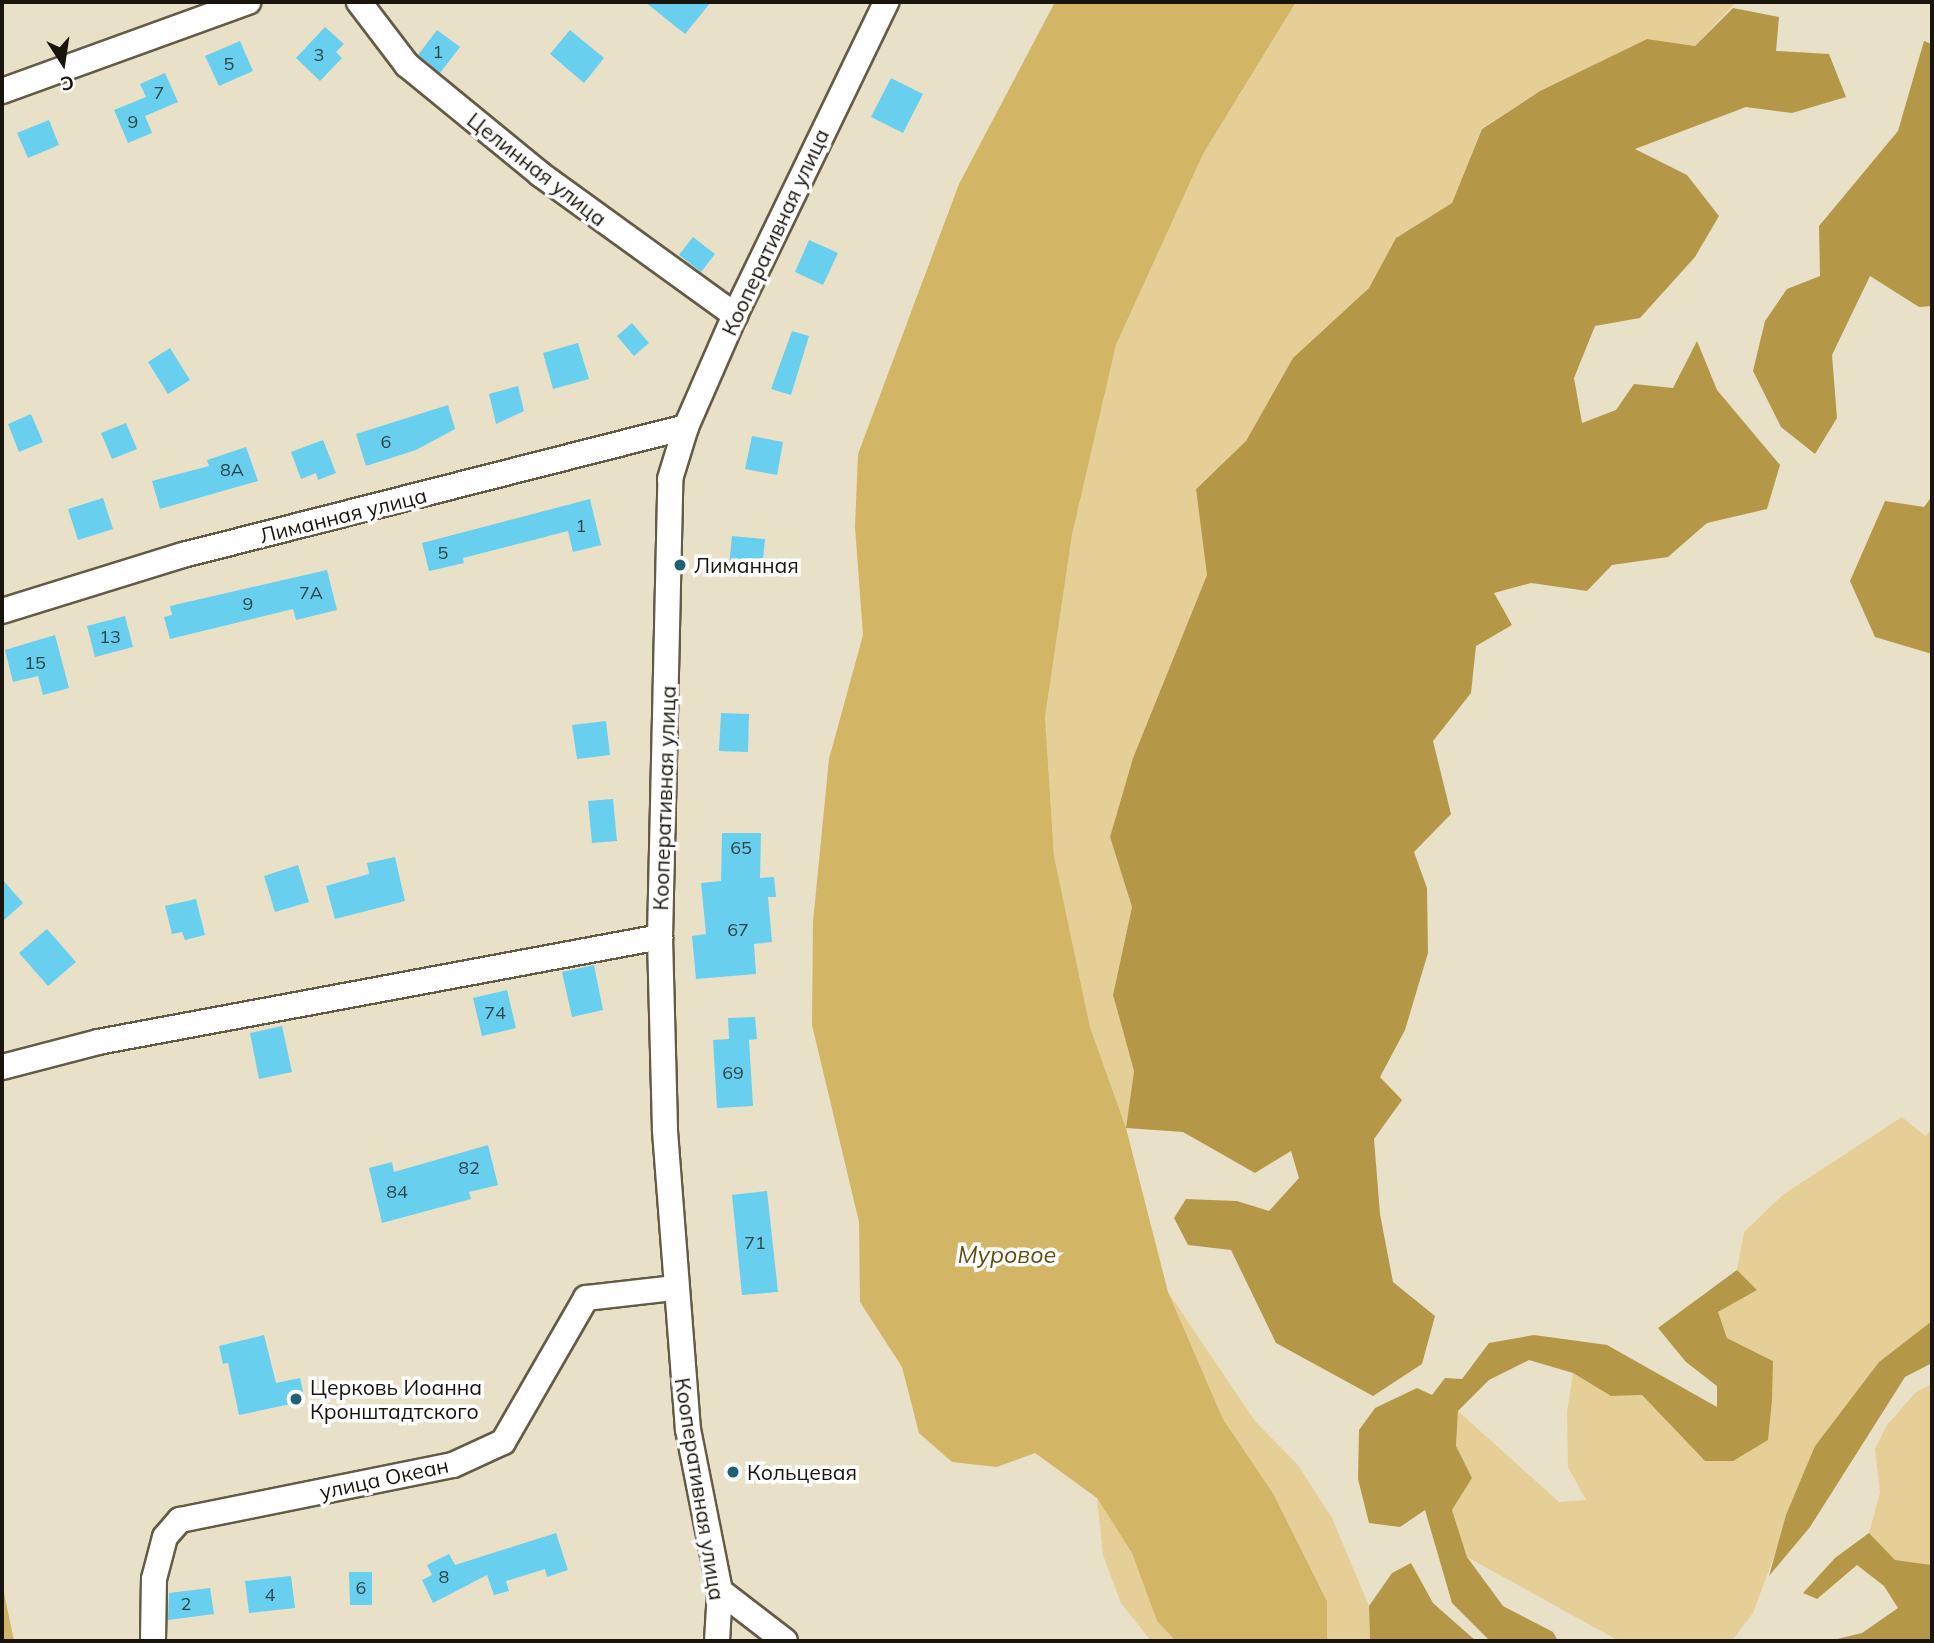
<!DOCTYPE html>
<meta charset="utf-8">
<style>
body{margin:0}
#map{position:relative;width:1934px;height:1643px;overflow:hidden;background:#e9e0c8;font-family:Mulish,sans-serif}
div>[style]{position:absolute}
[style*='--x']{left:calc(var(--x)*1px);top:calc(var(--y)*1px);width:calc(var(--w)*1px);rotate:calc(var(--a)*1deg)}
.green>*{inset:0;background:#e5cf96}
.forest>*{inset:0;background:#b59847}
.water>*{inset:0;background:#d2b565}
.building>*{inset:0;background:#68cfef}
.roads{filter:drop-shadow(2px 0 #635b46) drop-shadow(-2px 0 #635b46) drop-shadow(0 2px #635b46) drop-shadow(0 -2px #635b46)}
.minor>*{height:24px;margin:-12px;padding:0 12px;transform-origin:12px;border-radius:12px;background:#fff}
.dots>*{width:19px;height:19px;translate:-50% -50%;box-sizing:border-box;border:4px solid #fff;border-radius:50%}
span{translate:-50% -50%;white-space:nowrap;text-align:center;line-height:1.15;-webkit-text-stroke:7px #fff;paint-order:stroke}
.number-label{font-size:18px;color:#2d4446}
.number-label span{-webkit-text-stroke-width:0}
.street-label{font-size:21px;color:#19150d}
.poi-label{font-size:21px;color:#19150d}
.left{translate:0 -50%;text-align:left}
.water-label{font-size:23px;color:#614d0d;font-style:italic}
.frame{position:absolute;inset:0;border:4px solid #19150d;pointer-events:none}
.north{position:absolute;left:28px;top:28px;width:70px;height:70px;-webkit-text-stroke:5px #fff;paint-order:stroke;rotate:168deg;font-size:19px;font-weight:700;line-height:28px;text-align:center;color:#19150d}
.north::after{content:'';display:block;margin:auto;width:24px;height:32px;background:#19150d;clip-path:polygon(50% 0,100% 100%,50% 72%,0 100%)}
</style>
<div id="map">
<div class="green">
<div style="clip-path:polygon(1296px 2px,1736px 2px,1695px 46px,1647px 39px,1540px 91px,1482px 128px,1452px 203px,1396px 238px,1369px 288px,1293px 358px,1246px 441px,1196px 488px,1207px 575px,1133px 758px,1110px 837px,1132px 907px,1113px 995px,1134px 1071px,1126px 1128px,1090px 1027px,1054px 856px,1045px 717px,1072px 535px,1116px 345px,1203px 154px)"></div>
<div style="clip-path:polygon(1902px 1117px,1925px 1136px,1932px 1130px,1932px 1321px,1879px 1362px,1815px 1446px,1753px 1613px,1732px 1641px,1619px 1641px,1467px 1557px,1452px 1510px,1472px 1478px,1456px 1446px,1458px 1411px,1559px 1502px,1586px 1500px,1568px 1467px,1567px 1412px,1573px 1373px,1611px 1396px,1642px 1395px,1705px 1461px,1773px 1361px,1727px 1338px,1718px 1312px,1757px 1290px,1737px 1270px,1744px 1232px,1784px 1194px)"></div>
<div style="clip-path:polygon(1168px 1292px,1255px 1421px,1298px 1465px,1332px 1518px,1369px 1606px,1370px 1641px,1327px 1641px,1327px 1600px,1274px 1495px,1223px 1419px)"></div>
<div style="clip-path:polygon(1932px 1384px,1932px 1565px,1894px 1560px,1869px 1533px,1880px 1493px,1875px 1449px,1887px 1425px,1916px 1392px)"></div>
<div style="clip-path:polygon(1097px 1498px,1132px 1553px,1157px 1621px,1176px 1641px,1151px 1641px,1121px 1603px,1103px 1555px)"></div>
</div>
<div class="forest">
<div style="clip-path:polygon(1733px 8px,1779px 17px,1776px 51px,1829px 54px,1846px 97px,1792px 113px,1746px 107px,1635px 149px,1687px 175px,1719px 216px,1695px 257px,1640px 318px,1595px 326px,1574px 378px,1582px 423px,1616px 410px,1634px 384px,1673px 388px,1697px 341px,1717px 390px,1780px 465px,1767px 509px,1707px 523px,1668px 557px,1612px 565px,1587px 591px,1531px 583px,1494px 593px,1512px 625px,1476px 646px,1471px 693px,1433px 741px,1451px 814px,1414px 852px,1427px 888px,1428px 953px,1405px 1030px,1380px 1077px,1402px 1100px,1374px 1139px,1380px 1214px,1393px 1282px,1435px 1316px,1422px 1364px,1373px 1396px,1276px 1343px,1231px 1250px,1188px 1245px,1174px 1218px,1186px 1199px,1237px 1201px,1269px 1211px,1299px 1178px,1291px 1151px,1255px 1173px,1183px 1132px,1126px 1128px,1134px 1071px,1113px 995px,1132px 907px,1110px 837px,1133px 758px,1207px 575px,1196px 489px,1246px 441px,1293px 358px,1369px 288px,1396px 238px,1452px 203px,1482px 129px,1540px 91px,1647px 39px,1695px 46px)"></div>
<div style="clip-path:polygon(1924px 41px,1932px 44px,1932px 306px,1919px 307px,1870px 276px,1832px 355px,1837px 418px,1815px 454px,1781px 427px,1753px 371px,1765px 321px,1787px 289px,1820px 276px,1819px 226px,1898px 131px)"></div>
<div style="clip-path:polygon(1932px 496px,1932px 654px,1875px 637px,1850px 581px,1885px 501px,1924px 507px)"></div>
<div style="clip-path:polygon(1737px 1270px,1757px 1290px,1718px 1312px,1727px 1338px,1773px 1361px,1772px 1400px,1768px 1440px,1733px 1461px,1705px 1461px,1642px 1395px,1611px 1396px,1573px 1373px,1529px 1360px,1489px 1380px,1458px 1411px,1456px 1446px,1472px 1478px,1452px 1510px,1467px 1557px,1503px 1606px,1553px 1632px,1558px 1641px,1490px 1641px,1452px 1603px,1425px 1510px,1400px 1527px,1369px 1523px,1358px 1479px,1359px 1430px,1375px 1408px,1417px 1388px,1432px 1395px,1445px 1378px,1462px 1379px,1489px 1343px,1534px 1335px,1607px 1345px,1717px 1407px,1717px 1386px,1686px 1362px,1658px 1328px)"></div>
<div style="clip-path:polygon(1932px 1321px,1932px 1363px,1905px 1377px,1810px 1527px,1769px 1576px,1786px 1515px,1815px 1446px,1879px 1362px)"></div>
<div style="clip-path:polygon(1869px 1533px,1895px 1560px,1932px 1565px,1932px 1641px,1829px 1641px,1862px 1633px,1898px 1608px,1884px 1586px,1857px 1565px,1817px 1599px,1803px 1593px,1835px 1558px)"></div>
<div style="clip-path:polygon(1411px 1563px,1433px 1603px,1476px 1641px,1370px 1641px,1369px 1606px,1392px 1573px)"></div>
</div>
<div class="water">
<div style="clip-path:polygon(1055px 2px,1296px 2px,1203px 154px,1116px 345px,1072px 535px,1045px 717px,1054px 856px,1090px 1027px,1126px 1128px,1168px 1292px,1223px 1419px,1274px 1495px,1327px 1601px,1327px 1641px,1176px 1641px,1157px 1621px,1132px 1553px,1097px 1498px,1035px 1453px,997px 1467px,952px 1462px,919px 1433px,902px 1367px,860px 1302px,859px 1222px,812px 1025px,813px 922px,829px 759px,863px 635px,855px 527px,858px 454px,959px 184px)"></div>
<div style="clip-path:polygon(2px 1583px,14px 1641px,2px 1641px)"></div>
</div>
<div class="building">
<div style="clip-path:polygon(645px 2px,711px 2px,685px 34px)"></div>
<div style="clip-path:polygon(325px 27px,344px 44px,336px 52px,342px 58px,320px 81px,296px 58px)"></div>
<div style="clip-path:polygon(437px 30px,460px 47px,440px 73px,418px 55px)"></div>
<div style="clip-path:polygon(570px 30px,604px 58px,584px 83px,550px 54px)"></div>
<div style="clip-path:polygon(240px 41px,253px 71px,219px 86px,205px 56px)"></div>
<div style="clip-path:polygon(165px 73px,178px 102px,145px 116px,152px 133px,128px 143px,114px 110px,146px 97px,140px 84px)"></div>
<div style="clip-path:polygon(891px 78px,923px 94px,903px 133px,871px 117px)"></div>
<div style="clip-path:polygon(49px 120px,59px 145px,28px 158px,17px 133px)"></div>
<div style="clip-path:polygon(693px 237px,715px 254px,701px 272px,679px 255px)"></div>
<div style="clip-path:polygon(809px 240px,838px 253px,823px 285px,795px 272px)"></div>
<div style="clip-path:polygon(632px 323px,649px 343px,634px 356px,617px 336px)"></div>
<div style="clip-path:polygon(792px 331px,809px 336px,791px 395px,771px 389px)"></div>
<div style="clip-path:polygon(578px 343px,589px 379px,553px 389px,543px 353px)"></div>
<div style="clip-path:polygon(170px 348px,190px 380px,168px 394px,148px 362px)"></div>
<div style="clip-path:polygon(518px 386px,524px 411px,496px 424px,489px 394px)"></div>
<div style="clip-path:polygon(448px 405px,455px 429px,416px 450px,366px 466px,356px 434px)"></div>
<div style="clip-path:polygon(31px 414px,43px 442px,19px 452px,8px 424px)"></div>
<div style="clip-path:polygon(126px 423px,137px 449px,112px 459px,101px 433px)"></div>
<div style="clip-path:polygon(752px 436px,783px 442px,777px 475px,745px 469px)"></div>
<div style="clip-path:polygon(323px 440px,336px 473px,318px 480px,316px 473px,301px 479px,291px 452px)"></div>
<div style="clip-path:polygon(246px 447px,258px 481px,160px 509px,152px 481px,209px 466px,207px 460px)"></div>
<div style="clip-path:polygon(103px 498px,113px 529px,78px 540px,68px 509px)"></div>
<div style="clip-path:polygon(590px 499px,601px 545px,573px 552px,568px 531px,463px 558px,464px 563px,429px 571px,422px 543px)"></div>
<div style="clip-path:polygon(732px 536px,765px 539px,762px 569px,729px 567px)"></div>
<div style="clip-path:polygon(327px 570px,337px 610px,296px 620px,293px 609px,170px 639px,164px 617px,172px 615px,170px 606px)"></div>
<div style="clip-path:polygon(125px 616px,133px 647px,95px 657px,87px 626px)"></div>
<div style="clip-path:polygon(55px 635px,69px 688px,43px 695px,38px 676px,13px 682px,5px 650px)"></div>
<div style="clip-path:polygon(721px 713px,749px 714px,748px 752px,719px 751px)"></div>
<div style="clip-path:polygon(606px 721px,610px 755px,577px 759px,572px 725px)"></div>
<div style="clip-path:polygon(613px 799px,617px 841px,592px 843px,588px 801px)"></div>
<div style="clip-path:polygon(722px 833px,761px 833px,760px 878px,774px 877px,776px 897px,768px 897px,772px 942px,754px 944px,756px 974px,696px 979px,692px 936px,706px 934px,701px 883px,721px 881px)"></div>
<div style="clip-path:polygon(395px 857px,405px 901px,335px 919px,326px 886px,369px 874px,367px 863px)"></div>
<div style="clip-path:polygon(298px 865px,309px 902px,275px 912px,264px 876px)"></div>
<div style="clip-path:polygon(2px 879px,23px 903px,2px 922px)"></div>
<div style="clip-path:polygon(196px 899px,205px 935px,185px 940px,182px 932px,172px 934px,165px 906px)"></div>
<div style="clip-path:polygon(47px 929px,76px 962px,48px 986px,19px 953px)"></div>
<div style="clip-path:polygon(594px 965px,603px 1010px,572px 1017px,562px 972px)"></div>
<div style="clip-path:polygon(507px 990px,516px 1028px,482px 1036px,473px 998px)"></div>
<div style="clip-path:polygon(755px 1017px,757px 1039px,749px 1040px,753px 1106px,717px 1108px,713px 1040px,729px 1039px,728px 1018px)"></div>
<div style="clip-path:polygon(282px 1026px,292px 1072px,259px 1079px,250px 1033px)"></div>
<div style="clip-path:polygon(488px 1145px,498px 1185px,469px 1192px,471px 1199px,382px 1223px,369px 1168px,392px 1162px,394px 1172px)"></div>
<div style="clip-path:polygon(767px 1191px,778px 1292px,742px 1295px,732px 1195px)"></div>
<div style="clip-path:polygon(264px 1335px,276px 1383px,300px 1378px,305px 1401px,239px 1415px,228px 1363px,223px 1364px,219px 1346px)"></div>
<div style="clip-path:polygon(556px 1533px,568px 1570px,547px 1577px,545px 1569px,506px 1581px,509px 1591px,494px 1595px,487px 1575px,433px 1603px,422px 1580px,432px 1575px,427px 1565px,449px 1554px,455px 1565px)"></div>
<div style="clip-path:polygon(349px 1572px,372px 1572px,372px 1605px,350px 1605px)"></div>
<div style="clip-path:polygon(291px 1576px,295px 1608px,249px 1613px,245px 1581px)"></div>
<div style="clip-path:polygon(210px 1588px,214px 1614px,168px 1620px,169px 1593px)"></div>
</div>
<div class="roads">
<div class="minor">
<div style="--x:359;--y:2;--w:79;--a:52.7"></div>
<div style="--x:407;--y:65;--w:172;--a:39.3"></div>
<div style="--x:540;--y:174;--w:241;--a:35.9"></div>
<div style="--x:2;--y:91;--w:262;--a:-19.9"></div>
<div style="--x:2;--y:611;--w:189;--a:-17.2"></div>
<div style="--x:183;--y:555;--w:519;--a:-14.28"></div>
<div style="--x:2;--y:1067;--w:99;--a:-14.6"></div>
<div style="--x:98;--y:1042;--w:572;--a:-10.58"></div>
<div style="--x:720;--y:1591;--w:82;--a:37.6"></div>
<div style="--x:153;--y:1641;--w:62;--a:-89.1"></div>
<div style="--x:154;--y:1579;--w:43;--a:-75.3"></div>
<div style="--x:165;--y:1537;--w:23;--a:-49"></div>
<div style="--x:180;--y:1520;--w:278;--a:-11.4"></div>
<div style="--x:453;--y:1465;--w:55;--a:-24.7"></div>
<div style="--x:503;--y:1442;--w:166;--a:-60"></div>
<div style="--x:586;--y:1298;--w:89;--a:-6.5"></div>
<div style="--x:717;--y:1641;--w:50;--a:-86.6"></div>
<div style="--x:720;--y:1591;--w:164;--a:-101.2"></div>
<div style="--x:688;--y:1430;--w:302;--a:-94.4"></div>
<div style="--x:665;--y:1129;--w:192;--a:-91.5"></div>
<div style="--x:660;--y:937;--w:458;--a:-88.7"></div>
<div style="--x:670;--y:479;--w:54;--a:-72.9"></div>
<div style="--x:686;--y:427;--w:122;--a:-66.4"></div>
<div style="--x:735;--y:315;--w:348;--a:-64.2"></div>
</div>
</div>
<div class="dots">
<div style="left:680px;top:565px;background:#1e6174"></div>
<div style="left:296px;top:1399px;background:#1e6174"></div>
<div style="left:733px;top:1472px;background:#1e6174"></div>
</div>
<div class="number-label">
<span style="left:438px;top:52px">1</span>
<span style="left:319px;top:55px">3</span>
<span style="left:229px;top:64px">5</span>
<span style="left:159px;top:93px">7</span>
<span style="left:133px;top:122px">9</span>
<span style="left:386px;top:442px">6</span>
<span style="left:232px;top:470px">8А</span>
<span style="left:581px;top:526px">1</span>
<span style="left:443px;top:553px">5</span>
<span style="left:311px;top:593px">7А</span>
<span style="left:248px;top:604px">9</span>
<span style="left:110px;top:637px">13</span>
<span style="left:35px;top:663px">15</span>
<span style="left:741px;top:848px">65</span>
<span style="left:738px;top:930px">67</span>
<span style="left:495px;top:1013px">74</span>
<span style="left:733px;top:1073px">69</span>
<span style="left:469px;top:1168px">82</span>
<span style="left:397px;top:1192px">84</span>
<span style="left:755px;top:1243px">71</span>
<span style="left:444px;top:1577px">8</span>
<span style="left:361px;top:1588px">6</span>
<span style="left:270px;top:1595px">4</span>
<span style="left:186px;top:1604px">2</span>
</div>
<div class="street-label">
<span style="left:537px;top:169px;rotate:38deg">Целинная улица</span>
<span style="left:775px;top:232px;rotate:-65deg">Кооперативная улица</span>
<span style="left:343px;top:515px;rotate:-14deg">Лиманная улица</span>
<span style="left:664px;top:798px;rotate:-88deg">Кооперативная улица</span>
<span style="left:384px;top:1478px;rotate:-12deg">улица Океан</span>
<span style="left:700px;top:1489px;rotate:81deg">Кооперативная улица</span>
</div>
<div class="poi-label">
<span class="left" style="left:694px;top:565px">Лиманная</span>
<span class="left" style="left:310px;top:1399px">Церковь Иоанна<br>Кронштадтского</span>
<span class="left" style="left:747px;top:1472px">Кольцевая</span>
</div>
<div class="water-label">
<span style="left:1007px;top:1255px">Муровое</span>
</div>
<div class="frame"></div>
<div class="north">С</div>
</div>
